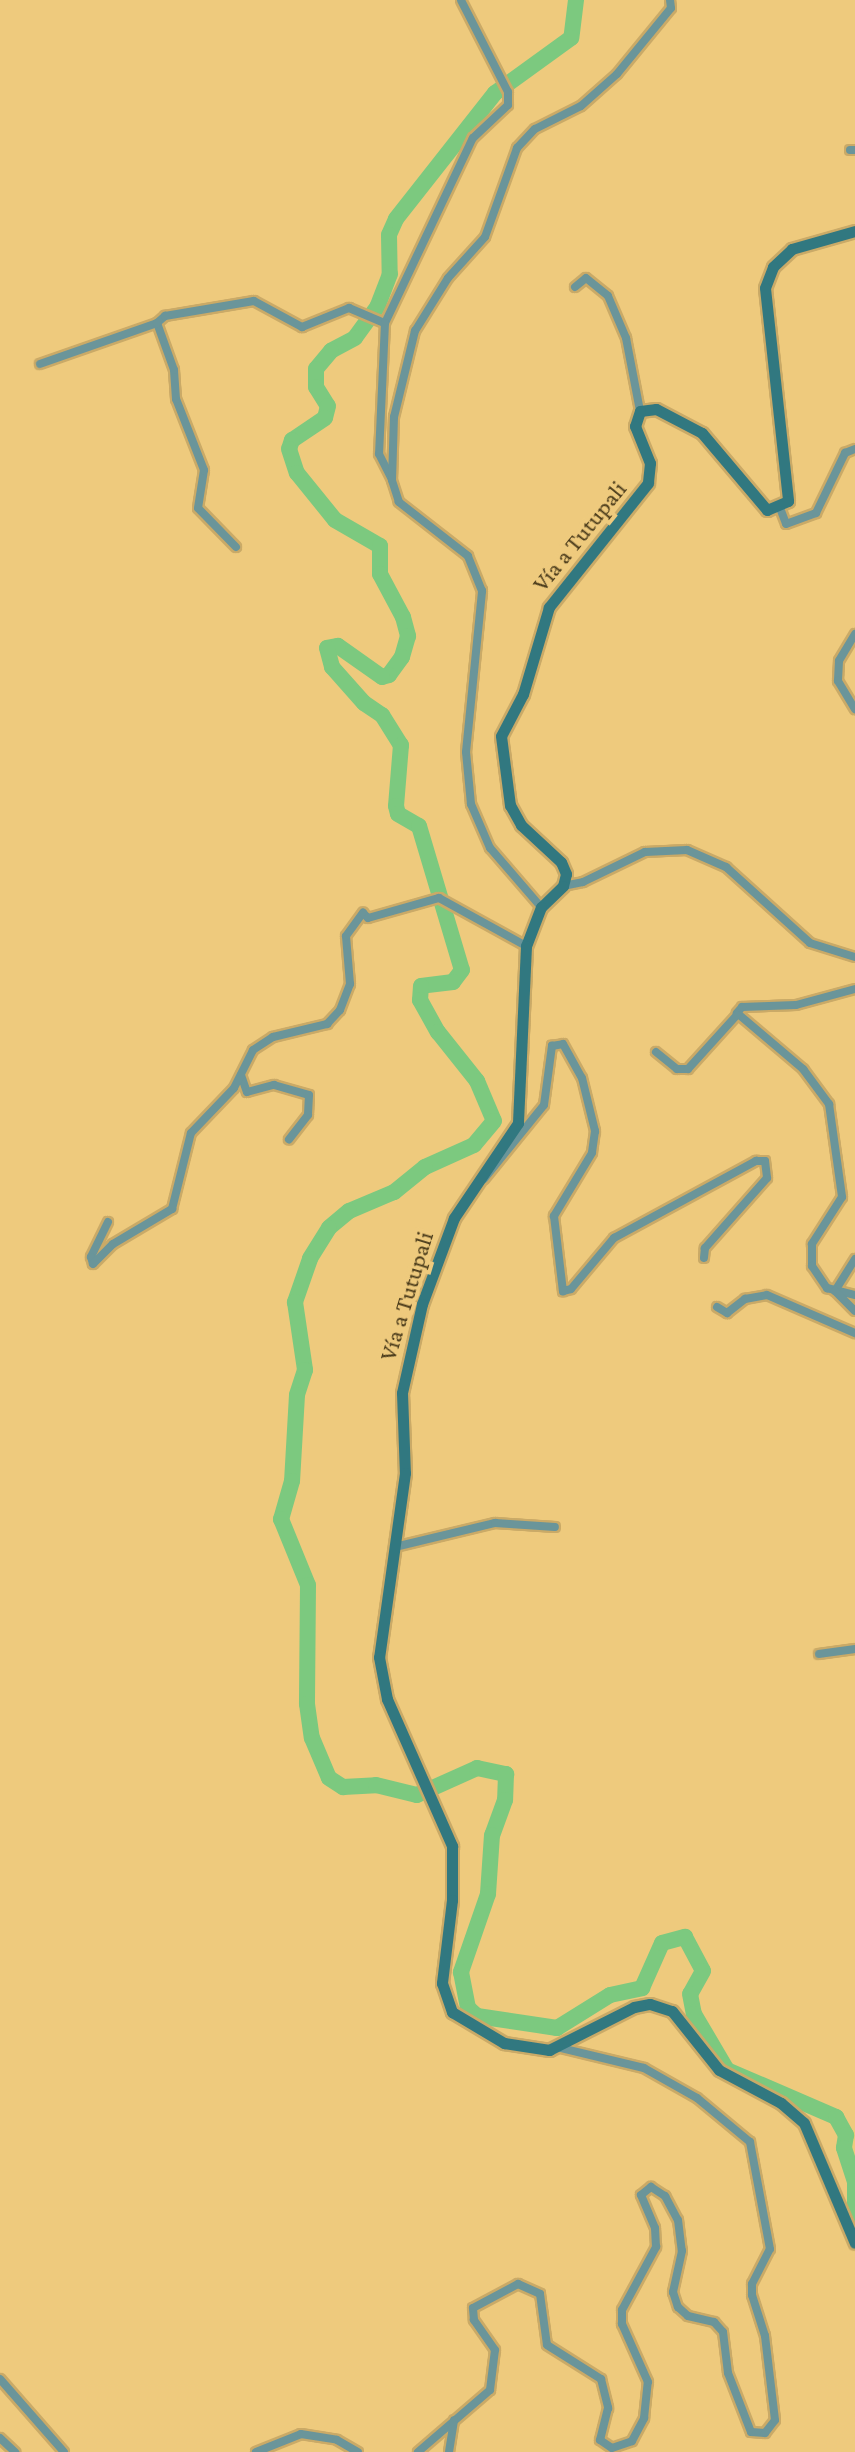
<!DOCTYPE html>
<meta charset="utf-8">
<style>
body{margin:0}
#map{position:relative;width:855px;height:2452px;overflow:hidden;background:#eeca7d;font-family:"Crimson Pro",serif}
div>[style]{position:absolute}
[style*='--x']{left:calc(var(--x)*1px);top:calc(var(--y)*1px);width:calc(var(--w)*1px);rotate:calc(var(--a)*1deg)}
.river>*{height:16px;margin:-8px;padding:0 8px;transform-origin:8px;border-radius:8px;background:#7cc97f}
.roads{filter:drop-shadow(2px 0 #caaa67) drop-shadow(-2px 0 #caaa67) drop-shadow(0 2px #caaa67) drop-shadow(0 -2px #caaa67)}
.street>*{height:8px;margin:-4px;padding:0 4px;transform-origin:4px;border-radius:4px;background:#6a959a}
.secondary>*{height:11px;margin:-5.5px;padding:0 5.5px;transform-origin:5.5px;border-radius:5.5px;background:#317880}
span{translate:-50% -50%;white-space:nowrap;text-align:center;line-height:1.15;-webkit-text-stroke:8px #eeca7d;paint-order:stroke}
.street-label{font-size:24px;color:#493a1a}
</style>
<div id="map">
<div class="river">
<div style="--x:576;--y:0;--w:38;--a:97"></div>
<div style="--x:571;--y:38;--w:94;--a:144.1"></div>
<div style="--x:495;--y:93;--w:160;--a:128.2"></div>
<div style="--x:396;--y:219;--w:17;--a:114"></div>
<div style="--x:389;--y:235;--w:39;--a:89"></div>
<div style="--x:390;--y:274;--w:34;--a:111"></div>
<div style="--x:378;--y:306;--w:39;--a:126"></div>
<div style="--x:355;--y:338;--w:27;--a:152"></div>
<div style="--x:331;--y:351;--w:23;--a:130"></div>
<div style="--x:316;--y:369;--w:18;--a:90"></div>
<div style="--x:316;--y:387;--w:22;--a:58"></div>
<div style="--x:328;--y:406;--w:12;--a:104"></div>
<div style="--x:325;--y:418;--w:40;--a:146"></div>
<div style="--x:292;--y:440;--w:9;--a:108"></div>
<div style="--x:289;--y:449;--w:25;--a:72"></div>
<div style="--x:297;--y:473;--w:60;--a:51"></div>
<div style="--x:335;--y:520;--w:52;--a:30"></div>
<div style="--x:380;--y:546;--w:28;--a:90"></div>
<div style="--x:380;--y:574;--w:49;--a:61.9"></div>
<div style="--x:403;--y:617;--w:20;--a:75"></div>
<div style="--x:408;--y:636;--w:22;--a:106"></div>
<div style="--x:402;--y:657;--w:22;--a:126"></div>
<div style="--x:389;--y:675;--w:7;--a:164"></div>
<div style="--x:382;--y:677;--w:54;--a:-144.8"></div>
<div style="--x:338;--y:646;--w:11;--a:170"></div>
<div style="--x:327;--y:648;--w:20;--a:75"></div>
<div style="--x:332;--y:667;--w:48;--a:48.4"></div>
<div style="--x:364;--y:703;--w:22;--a:34"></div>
<div style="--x:382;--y:715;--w:36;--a:58"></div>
<div style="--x:401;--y:745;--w:61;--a:94.7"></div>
<div style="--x:396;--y:806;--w:8;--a:76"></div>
<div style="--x:398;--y:814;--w:24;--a:30"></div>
<div style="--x:419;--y:826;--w:150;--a:73.4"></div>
<div style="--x:462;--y:970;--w:15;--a:127"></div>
<div style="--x:453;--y:982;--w:32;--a:173"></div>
<div style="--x:421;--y:986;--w:14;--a:94"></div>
<div style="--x:420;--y:1000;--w:37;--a:61"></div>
<div style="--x:438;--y:1032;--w:63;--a:51.5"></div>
<div style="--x:477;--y:1081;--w:43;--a:67"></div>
<div style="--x:494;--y:1121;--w:31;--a:130"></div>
<div style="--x:474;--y:1145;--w:54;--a:155.8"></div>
<div style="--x:425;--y:1167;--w:40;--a:141"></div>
<div style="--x:394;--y:1192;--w:49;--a:157.1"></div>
<div style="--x:349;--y:1211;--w:26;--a:140"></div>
<div style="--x:329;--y:1228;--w:36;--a:122"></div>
<div style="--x:310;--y:1259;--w:46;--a:109.2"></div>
<div style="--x:295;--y:1302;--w:69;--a:81.6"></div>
<div style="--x:305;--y:1370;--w:26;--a:108"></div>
<div style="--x:297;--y:1395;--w:86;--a:93.3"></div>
<div style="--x:292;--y:1481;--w:40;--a:106"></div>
<div style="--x:281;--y:1519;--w:71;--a:67.8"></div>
<div style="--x:308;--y:1585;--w:119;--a:90.5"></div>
<div style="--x:307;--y:1704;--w:34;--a:82"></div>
<div style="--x:312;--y:1738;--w:43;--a:67"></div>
<div style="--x:329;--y:1778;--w:17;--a:33"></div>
<div style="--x:343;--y:1787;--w:33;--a:-3"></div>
<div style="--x:376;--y:1785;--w:42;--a:13.7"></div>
<div style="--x:417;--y:1795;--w:66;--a:-24.2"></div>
<div style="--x:477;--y:1768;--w:30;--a:12"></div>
<div style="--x:506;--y:1774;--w:26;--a:92"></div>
<div style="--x:505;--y:1800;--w:37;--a:110"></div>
<div style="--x:492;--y:1835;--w:59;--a:93.9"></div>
<div style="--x:488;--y:1894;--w:83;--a:109.1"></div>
<div style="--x:461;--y:1972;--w:37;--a:79"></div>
<div style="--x:468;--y:2008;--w:12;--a:42"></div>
<div style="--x:477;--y:2016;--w:81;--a:8.5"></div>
<div style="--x:557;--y:2028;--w:62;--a:-31.9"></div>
<div style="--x:610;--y:1995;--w:33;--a:-12"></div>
<div style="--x:642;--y:1988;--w:49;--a:-66"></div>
<div style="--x:662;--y:1943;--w:24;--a:-15"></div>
<div style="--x:685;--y:1937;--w:38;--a:62"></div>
<div style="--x:703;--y:1971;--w:26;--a:119"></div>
<div style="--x:690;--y:1994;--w:20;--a:79"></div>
<div style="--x:694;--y:2014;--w:65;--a:59.5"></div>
<div style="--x:727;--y:2070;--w:119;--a:23.3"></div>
<div style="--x:836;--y:2117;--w:21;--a:61"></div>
<div style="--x:846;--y:2135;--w:13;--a:99"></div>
<div style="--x:844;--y:2148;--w:35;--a:72"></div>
<div style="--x:855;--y:2181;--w:44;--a:90"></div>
</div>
<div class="roads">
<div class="street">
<div style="--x:850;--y:150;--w:5;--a:0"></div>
<div style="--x:575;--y:287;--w:14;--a:-39"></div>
<div style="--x:586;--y:278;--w:28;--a:39"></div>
<div style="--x:608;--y:296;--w:46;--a:66.8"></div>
<div style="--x:626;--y:338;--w:74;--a:79.1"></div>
<div style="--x:385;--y:323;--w:205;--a:-64.6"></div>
<div style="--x:473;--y:138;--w:48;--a:-43.3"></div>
<div style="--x:508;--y:105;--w:13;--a:-90"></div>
<div style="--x:508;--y:92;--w:103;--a:-117.1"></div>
<div style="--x:40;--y:364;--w:124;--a:-19.3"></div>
<div style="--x:780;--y:508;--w:17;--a:69"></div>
<div style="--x:786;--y:524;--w:32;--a:-20"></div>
<div style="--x:816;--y:513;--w:67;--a:-64.2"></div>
<div style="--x:845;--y:453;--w:11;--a:-22"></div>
<div style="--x:236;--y:547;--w:54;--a:-134.3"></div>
<div style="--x:198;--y:508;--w:38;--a:-81"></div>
<div style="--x:204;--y:470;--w:76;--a:-111.5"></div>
<div style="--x:176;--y:399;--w:29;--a:-94"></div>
<div style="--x:174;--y:370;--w:50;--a:-109.9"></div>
<div style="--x:157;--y:323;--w:11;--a:-41"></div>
<div style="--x:165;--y:316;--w:90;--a:-9.6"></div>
<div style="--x:254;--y:301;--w:55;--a:28.4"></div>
<div style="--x:302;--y:327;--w:51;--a:-22"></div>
<div style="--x:349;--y:308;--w:39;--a:23"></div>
<div style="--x:385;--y:323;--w:131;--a:92.6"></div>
<div style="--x:379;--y:454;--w:28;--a:63"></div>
<div style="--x:855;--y:634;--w:31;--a:121"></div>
<div style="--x:839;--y:661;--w:20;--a:93"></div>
<div style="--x:838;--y:681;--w:33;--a:59"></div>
<div style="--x:563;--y:886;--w:20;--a:-11"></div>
<div style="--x:583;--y:882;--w:69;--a:-25.8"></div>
<div style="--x:645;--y:852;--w:42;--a:-2.7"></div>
<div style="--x:687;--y:850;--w:43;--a:23.6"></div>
<div style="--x:726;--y:867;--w:113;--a:42.1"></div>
<div style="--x:810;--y:943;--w:47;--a:17.3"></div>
<div style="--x:541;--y:907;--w:78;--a:-130.8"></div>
<div style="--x:490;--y:848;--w:48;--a:-113.4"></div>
<div style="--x:471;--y:804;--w:52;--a:-95.5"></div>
<div style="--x:466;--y:752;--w:162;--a:-84.3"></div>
<div style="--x:482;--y:591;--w:38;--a:-112"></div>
<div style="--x:468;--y:556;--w:88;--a:-142"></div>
<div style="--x:399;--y:502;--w:23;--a:-108"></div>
<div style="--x:392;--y:480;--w:63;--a:-88.2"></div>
<div style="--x:394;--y:417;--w:89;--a:-76.3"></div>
<div style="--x:415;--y:331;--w:62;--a:-58.1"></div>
<div style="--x:448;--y:278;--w:55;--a:-47.9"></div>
<div style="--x:485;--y:237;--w:95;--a:-70.2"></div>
<div style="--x:517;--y:148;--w:26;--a:-47"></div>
<div style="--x:535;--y:129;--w:51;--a:-26.6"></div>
<div style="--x:581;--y:106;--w:48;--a:-41.6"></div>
<div style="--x:617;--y:74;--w:85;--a:-50.7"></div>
<div style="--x:671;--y:8;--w:8;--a:-97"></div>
<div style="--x:855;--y:989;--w:61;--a:164.8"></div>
<div style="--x:796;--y:1005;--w:54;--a:177.9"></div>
<div style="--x:742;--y:1007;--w:8;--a:130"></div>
<div style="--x:737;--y:1013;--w:87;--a:40.3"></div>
<div style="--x:803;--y:1069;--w:44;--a:53.4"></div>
<div style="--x:829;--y:1104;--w:94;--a:82"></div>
<div style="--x:842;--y:1197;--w:56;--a:122.6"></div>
<div style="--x:812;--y:1244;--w:22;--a:90"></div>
<div style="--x:812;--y:1266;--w:27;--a:56"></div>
<div style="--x:827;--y:1288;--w:29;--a:14"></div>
<div style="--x:656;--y:1052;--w:27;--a:39"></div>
<div style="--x:677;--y:1069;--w:11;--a:0"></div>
<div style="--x:688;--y:1069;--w:73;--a:-47.8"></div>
<div style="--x:241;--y:1075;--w:18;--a:71"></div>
<div style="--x:247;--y:1092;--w:28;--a:-15"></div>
<div style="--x:274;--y:1085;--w:36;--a:16"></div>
<div style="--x:309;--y:1095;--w:20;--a:93"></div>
<div style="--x:308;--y:1115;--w:31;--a:128"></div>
<div style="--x:484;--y:1179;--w:95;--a:-51"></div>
<div style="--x:544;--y:1105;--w:60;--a:-82.3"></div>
<div style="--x:552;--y:1046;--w:11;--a:-10"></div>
<div style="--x:563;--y:1044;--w:39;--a:61"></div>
<div style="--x:582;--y:1078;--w:55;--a:76.2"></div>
<div style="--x:595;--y:1131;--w:22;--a:98"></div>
<div style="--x:592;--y:1153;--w:74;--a:121.1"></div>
<div style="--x:554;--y:1216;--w:76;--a:83.2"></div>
<div style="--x:563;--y:1291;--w:8;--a:-14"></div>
<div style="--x:571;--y:1289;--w:67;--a:-49.9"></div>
<div style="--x:614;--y:1238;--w:162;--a:-28.5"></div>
<div style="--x:756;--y:1161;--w:9;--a:0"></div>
<div style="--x:765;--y:1161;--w:17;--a:83"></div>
<div style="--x:767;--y:1178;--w:94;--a:131.5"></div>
<div style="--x:705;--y:1248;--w:10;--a:96"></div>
<div style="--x:108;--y:1222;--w:39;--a:116"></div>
<div style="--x:91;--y:1257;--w:7;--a:74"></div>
<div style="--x:93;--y:1264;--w:28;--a:-45"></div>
<div style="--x:113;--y:1244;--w:69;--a:-30.7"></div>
<div style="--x:172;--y:1209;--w:78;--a:-76"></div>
<div style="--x:191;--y:1133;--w:62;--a:-46.3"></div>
<div style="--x:234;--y:1088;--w:42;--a:-63.4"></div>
<div style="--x:253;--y:1050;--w:24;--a:-33"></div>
<div style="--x:273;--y:1037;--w:56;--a:-13.5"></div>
<div style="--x:327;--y:1024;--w:19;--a:-47"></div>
<div style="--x:340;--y:1010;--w:28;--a:-69"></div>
<div style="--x:350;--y:984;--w:48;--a:-94.8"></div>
<div style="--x:346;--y:936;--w:29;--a:-54"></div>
<div style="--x:363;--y:913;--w:7;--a:45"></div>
<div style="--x:368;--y:918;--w:74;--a:-15.7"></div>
<div style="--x:439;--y:898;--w:99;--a:28.9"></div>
<div style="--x:855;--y:1259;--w:38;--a:122"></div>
<div style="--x:835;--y:1291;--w:28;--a:45"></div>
<div style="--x:717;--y:1307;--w:12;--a:31"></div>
<div style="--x:727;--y:1313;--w:23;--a:-38"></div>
<div style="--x:745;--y:1299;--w:22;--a:-10"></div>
<div style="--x:767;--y:1295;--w:96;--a:23.4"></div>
<div style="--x:399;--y:1546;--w:99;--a:-13.5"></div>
<div style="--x:495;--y:1523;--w:60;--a:3.8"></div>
<div style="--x:819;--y:1654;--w:36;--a:-8"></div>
<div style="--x:0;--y:2379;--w:97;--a:48.8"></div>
<div style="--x:0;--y:2438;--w:21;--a:43"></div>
<div style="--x:256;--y:2452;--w:48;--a:-21.8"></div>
<div style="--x:301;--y:2434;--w:36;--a:9"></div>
<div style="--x:337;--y:2440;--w:24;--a:30"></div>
<div style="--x:418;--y:2452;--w:95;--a:-40.7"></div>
<div style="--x:490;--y:2390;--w:40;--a:-82.9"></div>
<div style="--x:495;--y:2350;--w:37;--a:-125"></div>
<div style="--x:474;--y:2320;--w:12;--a:-95"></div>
<div style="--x:473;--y:2308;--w:51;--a:-28.1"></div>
<div style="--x:518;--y:2284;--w:24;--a:24"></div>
<div style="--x:540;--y:2294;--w:51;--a:82.2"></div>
<div style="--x:547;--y:2345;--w:64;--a:32.2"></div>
<div style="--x:601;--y:2379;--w:30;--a:76"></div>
<div style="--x:608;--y:2408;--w:33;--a:104"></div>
<div style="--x:600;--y:2440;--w:14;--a:34"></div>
<div style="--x:612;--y:2448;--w:21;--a:-19"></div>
<div style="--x:632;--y:2441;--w:26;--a:-62"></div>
<div style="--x:644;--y:2418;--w:36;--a:-84"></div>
<div style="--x:648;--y:2382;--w:64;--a:-114.1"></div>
<div style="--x:622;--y:2324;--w:14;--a:-90"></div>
<div style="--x:622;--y:2310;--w:72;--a:-61.6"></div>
<div style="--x:656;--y:2247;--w:19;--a:-93"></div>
<div style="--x:655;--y:2228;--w:36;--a:-113"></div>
<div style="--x:641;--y:2195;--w:13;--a:-39"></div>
<div style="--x:651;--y:2187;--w:17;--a:33"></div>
<div style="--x:665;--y:2196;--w:27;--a:62"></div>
<div style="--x:678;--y:2220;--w:31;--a:83"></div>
<div style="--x:682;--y:2251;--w:42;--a:102.4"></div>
<div style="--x:673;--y:2292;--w:16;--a:72"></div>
<div style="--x:678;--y:2307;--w:13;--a:42"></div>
<div style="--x:688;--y:2316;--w:27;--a:13"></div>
<div style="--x:714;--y:2322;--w:13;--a:48"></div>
<div style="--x:723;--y:2332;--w:41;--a:83"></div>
<div style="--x:728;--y:2373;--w:63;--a:68.7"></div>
<div style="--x:751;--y:2432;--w:14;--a:4"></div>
<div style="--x:765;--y:2433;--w:16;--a:-52"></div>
<div style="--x:775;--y:2420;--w:85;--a:-96.8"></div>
<div style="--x:765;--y:2336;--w:43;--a:-107.6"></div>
<div style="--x:752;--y:2295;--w:11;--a:-90"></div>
<div style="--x:752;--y:2284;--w:39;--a:-63"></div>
<div style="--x:770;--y:2249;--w:109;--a:-100.6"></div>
<div style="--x:750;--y:2142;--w:69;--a:-140.3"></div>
<div style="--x:697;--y:2098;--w:61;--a:-150.5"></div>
<div style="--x:644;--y:2068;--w:85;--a:-166.5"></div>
<div style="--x:449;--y:2452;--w:32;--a:-81"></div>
</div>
<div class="secondary">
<div style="--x:855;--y:231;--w:66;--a:164.1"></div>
<div style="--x:792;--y:249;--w:26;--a:137"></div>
<div style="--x:773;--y:267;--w:22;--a:111"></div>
<div style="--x:765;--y:288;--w:214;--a:83.8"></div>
<div style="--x:788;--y:501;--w:23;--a:157"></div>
<div style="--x:767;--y:510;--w:101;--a:-130.2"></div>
<div style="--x:702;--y:433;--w:52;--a:-152.4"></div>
<div style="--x:656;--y:409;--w:16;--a:173"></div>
<div style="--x:640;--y:411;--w:16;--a:108"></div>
<div style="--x:635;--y:426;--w:40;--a:68"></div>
<div style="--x:650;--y:463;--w:20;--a:96"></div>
<div style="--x:648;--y:483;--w:159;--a:128.6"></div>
<div style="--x:549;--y:607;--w:91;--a:106.6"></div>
<div style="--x:523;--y:694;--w:47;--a:117.6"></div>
<div style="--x:501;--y:736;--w:70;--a:82.6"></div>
<div style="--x:510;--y:805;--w:23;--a:61"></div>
<div style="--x:521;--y:825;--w:54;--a:42.8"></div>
<div style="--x:561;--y:862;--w:13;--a:67"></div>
<div style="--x:566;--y:874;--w:12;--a:104"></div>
<div style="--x:563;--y:886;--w:30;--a:136"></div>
<div style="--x:541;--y:907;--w:42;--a:111"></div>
<div style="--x:526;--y:946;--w:177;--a:92.6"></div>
<div style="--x:518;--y:1123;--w:115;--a:124"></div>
<div style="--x:454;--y:1218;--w:92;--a:110.4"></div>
<div style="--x:422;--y:1304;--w:91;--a:102.7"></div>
<div style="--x:402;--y:1393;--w:80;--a:87.9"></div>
<div style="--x:405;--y:1473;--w:186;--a:98"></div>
<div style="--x:379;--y:1657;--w:43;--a:79.2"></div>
<div style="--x:387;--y:1699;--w:161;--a:66.1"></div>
<div style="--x:452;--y:1846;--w:54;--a:90"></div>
<div style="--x:452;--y:1900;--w:84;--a:96.9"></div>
<div style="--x:442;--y:1983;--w:31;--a:71"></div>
<div style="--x:452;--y:2012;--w:61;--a:30.8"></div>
<div style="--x:504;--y:2043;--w:46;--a:8.8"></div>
<div style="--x:549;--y:2050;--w:95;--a:-26.8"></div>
<div style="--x:634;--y:2007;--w:16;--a:-11"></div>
<div style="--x:650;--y:2004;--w:23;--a:18"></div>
<div style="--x:672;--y:2011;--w:75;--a:51.5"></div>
<div style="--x:719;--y:2070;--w:70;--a:28"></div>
<div style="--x:781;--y:2103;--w:30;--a:41"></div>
<div style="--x:804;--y:2123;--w:130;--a:67"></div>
</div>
</div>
<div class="street-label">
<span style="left:579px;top:536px;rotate:-51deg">Vía a Tutupali</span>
<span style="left:406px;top:1296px;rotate:-73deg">Vía a Tutupali</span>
</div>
</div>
